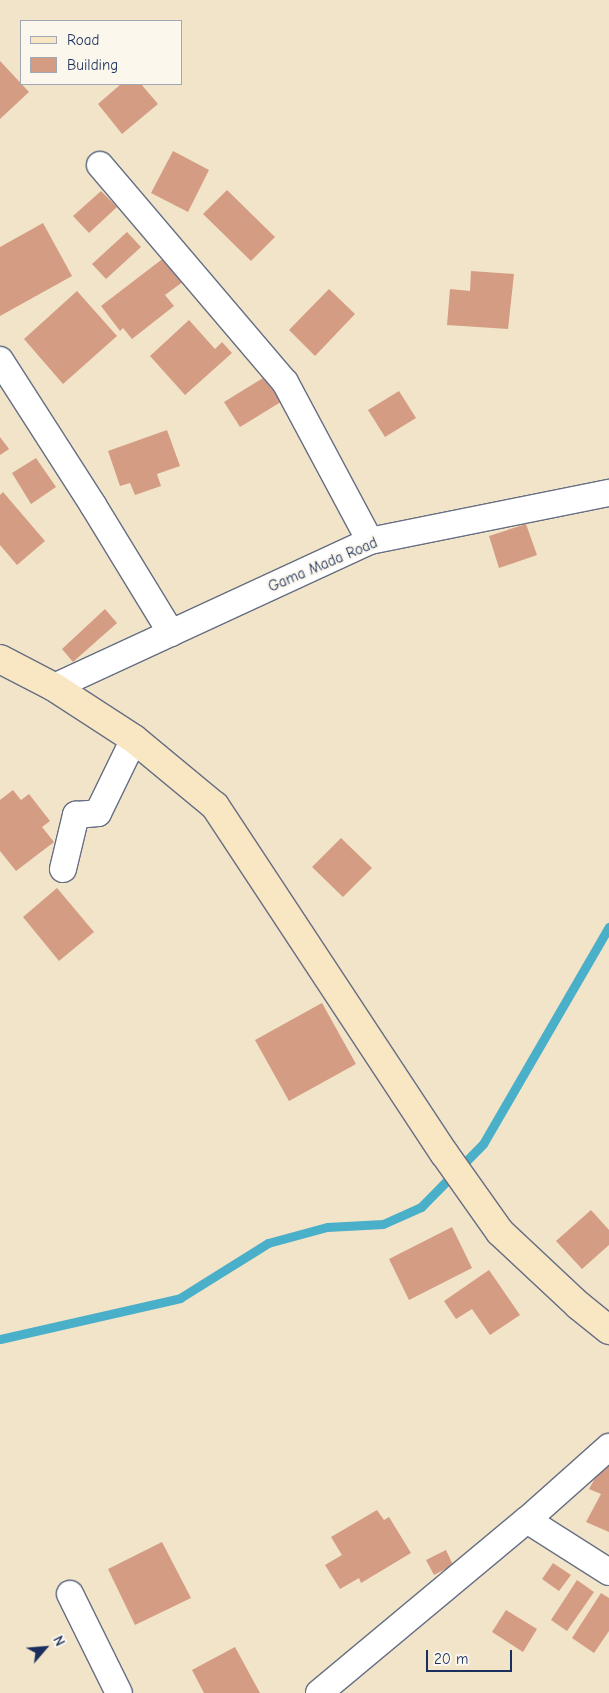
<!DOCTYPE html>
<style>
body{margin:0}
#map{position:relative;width:609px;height:1693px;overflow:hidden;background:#f1e4c8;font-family:"Comic Neue",sans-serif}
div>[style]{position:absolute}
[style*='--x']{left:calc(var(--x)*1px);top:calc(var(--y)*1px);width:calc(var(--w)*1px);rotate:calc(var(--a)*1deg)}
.stream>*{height:9px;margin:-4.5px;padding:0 4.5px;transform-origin:4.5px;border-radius:4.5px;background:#4aafc9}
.building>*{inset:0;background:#d59c84}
.roads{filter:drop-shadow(1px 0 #666e83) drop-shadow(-1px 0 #666e83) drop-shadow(0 1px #666e83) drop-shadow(0 -1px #666e83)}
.street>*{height:26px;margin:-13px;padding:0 13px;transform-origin:13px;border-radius:13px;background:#fff}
.secondary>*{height:28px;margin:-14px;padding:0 14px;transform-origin:14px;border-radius:14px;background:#f9e7c3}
span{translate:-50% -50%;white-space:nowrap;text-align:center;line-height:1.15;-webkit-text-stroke:4px #fbf7ec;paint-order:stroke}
.street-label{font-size:15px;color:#1b2f5e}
.legend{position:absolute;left:20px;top:20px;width:162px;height:65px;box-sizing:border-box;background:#fbf7ec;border:1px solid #a1a7b3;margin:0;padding:6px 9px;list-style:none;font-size:15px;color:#1b2f5e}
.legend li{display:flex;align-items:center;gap:10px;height:25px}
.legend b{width:25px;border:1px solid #a1a7b3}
.north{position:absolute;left:20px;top:1623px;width:50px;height:50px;-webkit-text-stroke:4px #fbf7ec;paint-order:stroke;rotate:63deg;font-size:14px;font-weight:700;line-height:20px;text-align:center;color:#1b2f5e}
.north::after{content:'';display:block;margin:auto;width:18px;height:22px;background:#1b2f5e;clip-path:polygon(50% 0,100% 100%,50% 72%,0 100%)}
.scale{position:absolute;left:426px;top:1650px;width:86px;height:22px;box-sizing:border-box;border:2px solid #1b2f5e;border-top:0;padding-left:6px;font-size:15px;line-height:18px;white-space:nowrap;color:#1b2f5e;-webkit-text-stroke:4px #fbf7ec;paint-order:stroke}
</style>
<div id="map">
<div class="stream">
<div style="--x:0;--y:1339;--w:185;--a:-12.8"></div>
<div style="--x:180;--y:1298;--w:104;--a:-32"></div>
<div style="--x:268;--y:1243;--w:61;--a:-15.2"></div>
<div style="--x:327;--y:1227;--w:56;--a:-3.1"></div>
<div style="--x:383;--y:1224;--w:42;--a:-24.1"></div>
<div style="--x:421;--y:1207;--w:88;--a:-45.5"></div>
<div style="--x:483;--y:1144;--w:251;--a:-59.9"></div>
</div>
<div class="building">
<div style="clip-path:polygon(0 61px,29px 92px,0 119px)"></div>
<div style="clip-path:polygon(121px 84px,141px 84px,158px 104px,122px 134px,98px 104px)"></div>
<div style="clip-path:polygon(173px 151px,209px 170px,188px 212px,151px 193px)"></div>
<div style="clip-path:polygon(227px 190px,275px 237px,251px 261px,203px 214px)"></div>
<div style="clip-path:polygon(101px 191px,117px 207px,89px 233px,73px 216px)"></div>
<div style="clip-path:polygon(43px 223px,72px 276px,0 316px,0 247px)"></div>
<div style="clip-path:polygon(127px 232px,141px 247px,106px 279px,92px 264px)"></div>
<div style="clip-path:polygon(165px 257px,184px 281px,165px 295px,174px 306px,132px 339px,123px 328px,120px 331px,101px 306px)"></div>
<div style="clip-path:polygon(471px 271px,514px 274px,508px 329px,447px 325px,450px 289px,470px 291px)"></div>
<div style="clip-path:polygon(329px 289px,355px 314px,315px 356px,289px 330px)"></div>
<div style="clip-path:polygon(77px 291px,117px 336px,63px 384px,24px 339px)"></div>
<div style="clip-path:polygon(189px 320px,215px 349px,222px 342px,232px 353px,185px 395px,150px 356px)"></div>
<div style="clip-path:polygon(268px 375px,284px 400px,240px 427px,224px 402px)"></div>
<div style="clip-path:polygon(399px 391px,416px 418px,385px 437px,368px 410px)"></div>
<div style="clip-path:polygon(167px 430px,180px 466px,157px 474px,161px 486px,135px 495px,130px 483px,120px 486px,108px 451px)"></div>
<div style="clip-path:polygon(0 437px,9px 449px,0 455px)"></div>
<div style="clip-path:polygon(36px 458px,56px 487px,31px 504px,12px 473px)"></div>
<div style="clip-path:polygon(3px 492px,45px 541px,17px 565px,0 545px,0 495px)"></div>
<div style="clip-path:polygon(526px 524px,537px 555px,499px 568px,489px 536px)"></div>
<div style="clip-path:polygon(105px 609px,117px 623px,73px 662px,62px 649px)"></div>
<div style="clip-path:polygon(13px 790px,21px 800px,29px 794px,50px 821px,42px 827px,54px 842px,16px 871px,0 851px,0 800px)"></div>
<div style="clip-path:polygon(341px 838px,372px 868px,343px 897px,312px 867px)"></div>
<div style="clip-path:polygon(57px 888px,94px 932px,59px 961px,23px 917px)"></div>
<div style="clip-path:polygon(322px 1003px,356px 1064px,289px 1101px,255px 1040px)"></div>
<div style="clip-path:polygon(591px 1210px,609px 1230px,609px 1245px,582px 1269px,556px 1241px)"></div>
<div style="clip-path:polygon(452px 1227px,472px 1268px,409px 1300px,389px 1259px)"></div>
<div style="clip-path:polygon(489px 1270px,520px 1315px,490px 1335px,472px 1309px,456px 1319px,444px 1301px)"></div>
<div style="clip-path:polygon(607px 1457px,609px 1458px,609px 1532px,586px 1522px,601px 1494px,589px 1489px)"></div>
<div style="clip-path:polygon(377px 1510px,384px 1520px,389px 1517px,411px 1553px,361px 1583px,359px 1578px,340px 1589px,325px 1565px,342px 1555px,331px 1537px)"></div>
<div style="clip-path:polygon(162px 1542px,191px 1598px,135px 1625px,108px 1569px)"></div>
<div style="clip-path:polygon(446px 1550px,453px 1565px,434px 1575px,426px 1560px)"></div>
<div style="clip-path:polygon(553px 1563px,571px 1575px,559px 1591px,542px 1579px)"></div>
<div style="clip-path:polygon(577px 1580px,594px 1592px,567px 1631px,551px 1620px)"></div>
<div style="clip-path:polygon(601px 1593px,609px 1598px,609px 1631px,594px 1653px,572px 1638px)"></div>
<div style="clip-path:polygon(506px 1610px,537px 1629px,523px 1652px,492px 1632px)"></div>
<div style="clip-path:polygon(235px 1647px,260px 1693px,204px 1693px,192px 1670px)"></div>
</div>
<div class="roads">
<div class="street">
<div style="--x:100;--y:165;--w:285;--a:49.6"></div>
<div style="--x:285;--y:382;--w:180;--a:61.9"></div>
<div style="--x:0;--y:360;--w:172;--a:57.3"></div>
<div style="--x:93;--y:505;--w:150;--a:58.6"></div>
<div style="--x:54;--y:687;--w:348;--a:-24.8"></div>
<div style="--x:370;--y:541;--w:244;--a:-11.4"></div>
<div style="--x:63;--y:869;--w:56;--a:-76.5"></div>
<div style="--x:76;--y:815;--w:22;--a:-5"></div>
<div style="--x:98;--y:813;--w:82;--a:-64.1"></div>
<div style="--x:527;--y:1520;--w:97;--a:32.4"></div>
<div style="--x:70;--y:1594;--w:110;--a:63.7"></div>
<div style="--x:319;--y:1693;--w:271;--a:-39.8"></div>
<div style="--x:527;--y:1520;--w:110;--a:-41.7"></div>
</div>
<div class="secondary">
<div style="--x:0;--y:659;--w:61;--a:27.4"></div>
<div style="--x:54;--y:687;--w:95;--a:33"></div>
<div style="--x:134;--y:739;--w:105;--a:39.6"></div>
<div style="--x:215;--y:806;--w:416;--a:56.6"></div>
<div style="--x:444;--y:1153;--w:97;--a:54.7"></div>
<div style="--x:500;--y:1232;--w:107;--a:43.1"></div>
<div style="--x:578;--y:1305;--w:40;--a:39"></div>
</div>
</div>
<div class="street-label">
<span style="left:323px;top:565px;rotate:-23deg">Gama Mada Road</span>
</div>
<ul class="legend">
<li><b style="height:6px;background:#f9e7c3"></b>Road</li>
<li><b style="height:14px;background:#d59c84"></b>Building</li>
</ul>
<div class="north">N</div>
<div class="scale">20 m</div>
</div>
